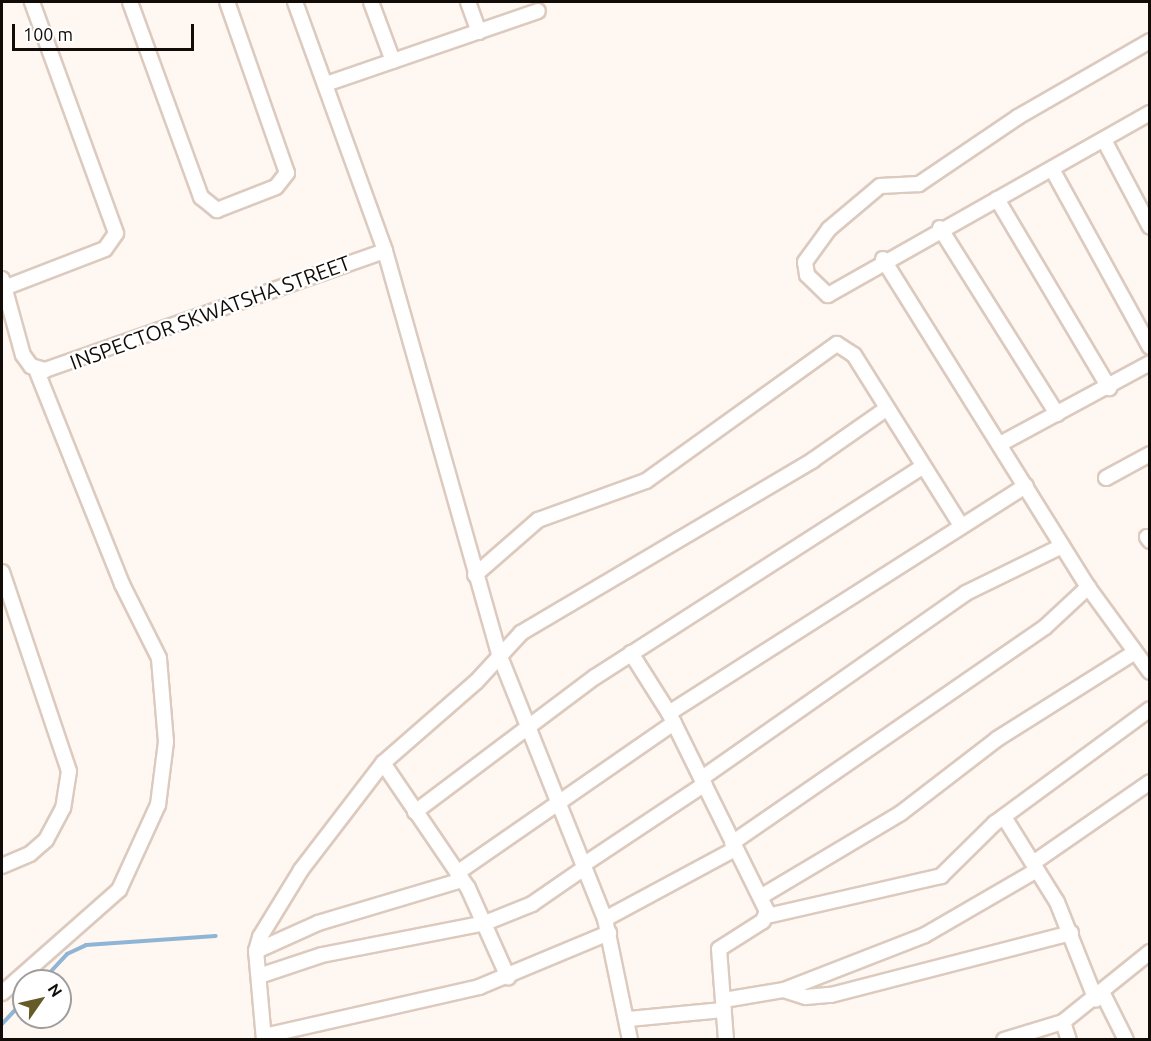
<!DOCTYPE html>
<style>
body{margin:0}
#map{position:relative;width:1151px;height:1041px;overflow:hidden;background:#fff7f2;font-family:Ubuntu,sans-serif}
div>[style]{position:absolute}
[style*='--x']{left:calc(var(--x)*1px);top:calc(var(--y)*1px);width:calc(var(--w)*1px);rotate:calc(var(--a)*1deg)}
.stream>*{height:4px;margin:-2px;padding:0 2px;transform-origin:2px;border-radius:2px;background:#8eb5d6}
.roads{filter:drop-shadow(2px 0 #dccabe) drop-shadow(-2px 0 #dccabe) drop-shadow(0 2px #dccabe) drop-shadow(0 -2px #dccabe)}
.street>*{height:14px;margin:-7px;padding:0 7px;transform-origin:7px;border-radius:7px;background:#fff}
span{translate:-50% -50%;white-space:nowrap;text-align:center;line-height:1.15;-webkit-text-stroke:4.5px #fff;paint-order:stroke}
.street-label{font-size:21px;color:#120c08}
.frame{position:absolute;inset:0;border:3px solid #120c08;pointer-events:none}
.north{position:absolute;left:12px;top:969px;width:60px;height:60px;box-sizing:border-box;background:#fff;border:2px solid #a09e9c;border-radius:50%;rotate:56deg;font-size:16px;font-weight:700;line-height:24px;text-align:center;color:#120c08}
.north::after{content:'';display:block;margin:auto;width:21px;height:27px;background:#645b28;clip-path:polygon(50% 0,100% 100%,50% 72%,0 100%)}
.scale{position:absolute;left:12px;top:24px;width:182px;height:27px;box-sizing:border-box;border:3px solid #120c08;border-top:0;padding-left:8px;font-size:18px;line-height:21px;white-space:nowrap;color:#120c08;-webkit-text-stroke:4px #fff;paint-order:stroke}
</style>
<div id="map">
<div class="stream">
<div style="--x:42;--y:981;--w:37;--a:-47"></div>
<div style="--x:67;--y:954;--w:21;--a:-25"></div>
<div style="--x:86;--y:945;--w:130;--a:-4"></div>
<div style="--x:2;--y:1024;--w:33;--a:-47"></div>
</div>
<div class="roads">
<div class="street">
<div style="--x:130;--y:2;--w:208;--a:70"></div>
<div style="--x:201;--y:197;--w:21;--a:39"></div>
<div style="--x:217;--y:210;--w:63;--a:-21.3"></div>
<div style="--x:276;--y:187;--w:18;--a:-52"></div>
<div style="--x:287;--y:173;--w:181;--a:-109.3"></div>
<div style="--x:295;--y:2;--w:265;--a:70.1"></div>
<div style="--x:385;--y:251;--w:419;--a:74.2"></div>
<div style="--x:499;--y:654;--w:285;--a:68.2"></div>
<div style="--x:605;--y:919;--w:124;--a:78.3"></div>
<div style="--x:371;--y:2;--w:63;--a:69.6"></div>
<div style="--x:468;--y:2;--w:32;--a:70"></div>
<div style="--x:1150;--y:41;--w:152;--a:150.1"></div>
<div style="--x:1018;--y:117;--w:120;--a:145.9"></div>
<div style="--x:919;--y:184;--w:39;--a:177"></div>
<div style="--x:880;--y:186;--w:67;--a:139.9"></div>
<div style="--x:829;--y:229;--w:41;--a:126"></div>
<div style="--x:805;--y:262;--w:13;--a:81"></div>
<div style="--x:807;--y:275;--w:29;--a:44"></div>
<div style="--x:828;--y:295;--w:370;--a:-29.5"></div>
<div style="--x:326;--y:84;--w:224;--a:-19"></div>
<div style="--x:1104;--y:140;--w:98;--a:62.1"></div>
<div style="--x:1052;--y:169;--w:203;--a:61.2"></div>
<div style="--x:997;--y:199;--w:220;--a:59.3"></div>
<div style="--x:940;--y:228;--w:220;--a:57.8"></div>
<div style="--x:883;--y:259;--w:387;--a:58"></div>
<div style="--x:1088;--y:587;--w:105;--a:53.9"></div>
<div style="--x:2;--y:279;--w:79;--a:74.6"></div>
<div style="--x:23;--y:355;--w:14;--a:54"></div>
<div style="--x:31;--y:366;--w:15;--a:16"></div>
<div style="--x:45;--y:370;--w:360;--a:-19.3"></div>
<div style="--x:4;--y:288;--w:108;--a:-21.1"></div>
<div style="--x:105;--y:249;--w:19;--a:-55"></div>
<div style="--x:116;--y:233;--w:246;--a:-110"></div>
<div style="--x:1002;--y:443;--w:168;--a:-28.4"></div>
<div style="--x:1106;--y:478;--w:50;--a:-28.6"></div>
<div style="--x:1147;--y:537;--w:5;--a:53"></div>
<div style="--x:2;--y:572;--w:210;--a:71.4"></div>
<div style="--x:69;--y:771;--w:37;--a:99"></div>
<div style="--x:63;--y:808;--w:36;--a:118"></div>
<div style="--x:46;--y:840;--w:21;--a:139"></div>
<div style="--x:30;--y:854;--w:30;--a:157"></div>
<div style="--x:475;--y:575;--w:84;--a:-41.1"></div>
<div style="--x:538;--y:520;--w:115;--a:-19.9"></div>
<div style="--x:646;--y:481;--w:235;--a:-35.7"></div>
<div style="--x:837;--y:344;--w:20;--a:33"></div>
<div style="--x:854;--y:355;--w:199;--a:57.9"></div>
<div style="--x:631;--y:653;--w:71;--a:57.7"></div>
<div style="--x:669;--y:713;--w:423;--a:-32.5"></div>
<div style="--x:669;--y:713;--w:221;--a:63.7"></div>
<div style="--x:767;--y:911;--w:11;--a:112"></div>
<div style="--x:763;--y:921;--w:52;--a:147.5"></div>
<div style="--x:719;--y:949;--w:91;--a:85.6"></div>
<div style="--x:383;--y:763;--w:151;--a:55.8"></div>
<div style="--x:468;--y:888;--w:98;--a:65.8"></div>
<div style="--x:702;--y:778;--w:322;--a:-35"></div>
<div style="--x:966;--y:593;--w:107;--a:-26.1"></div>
<div style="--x:415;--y:812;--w:225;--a:-36.9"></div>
<div style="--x:595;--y:677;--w:389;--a:-32.7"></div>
<div style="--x:1004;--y:817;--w:100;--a:58.1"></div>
<div style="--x:1057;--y:902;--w:105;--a:68.3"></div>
<div style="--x:732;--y:843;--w:380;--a:-34.6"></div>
<div style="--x:1045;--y:627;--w:59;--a:-42.9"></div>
<div style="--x:1033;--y:863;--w:142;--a:-34.7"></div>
<div style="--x:583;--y:865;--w:146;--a:-33.6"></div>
<div style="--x:457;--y:873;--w:264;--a:-34.7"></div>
<div style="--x:762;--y:896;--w:162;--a:-30.8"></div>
<div style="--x:901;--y:813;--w:121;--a:-37.6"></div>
<div style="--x:997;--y:739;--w:163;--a:-32.2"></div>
<div style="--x:767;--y:916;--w:179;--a:-12.9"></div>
<div style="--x:941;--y:876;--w:76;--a:-44.5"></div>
<div style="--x:995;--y:823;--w:192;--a:-36.3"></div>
<div style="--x:605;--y:919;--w:148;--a:-28.3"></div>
<div style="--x:256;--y:951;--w:68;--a:-24.3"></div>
<div style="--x:318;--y:923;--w:150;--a:-16.6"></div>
<div style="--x:259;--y:976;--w:66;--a:-18.4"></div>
<div style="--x:322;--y:955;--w:166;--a:-11.1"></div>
<div style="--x:485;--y:923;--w:51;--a:-22"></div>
<div style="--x:532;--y:904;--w:63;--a:-34.7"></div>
<div style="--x:784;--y:990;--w:23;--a:18"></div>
<div style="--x:806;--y:997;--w:25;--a:-5"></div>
<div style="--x:831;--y:995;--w:248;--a:-14.5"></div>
<div style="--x:2;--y:993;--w:156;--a:-41.4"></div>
<div style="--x:119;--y:890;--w:94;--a:-65.4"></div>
<div style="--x:158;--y:805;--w:64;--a:-82.8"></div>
<div style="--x:166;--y:742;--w:84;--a:-94.8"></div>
<div style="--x:159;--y:658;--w:83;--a:-116.6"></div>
<div style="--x:122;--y:584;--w:232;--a:-111.8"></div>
<div style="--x:1103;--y:994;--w:51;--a:63.4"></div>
<div style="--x:724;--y:1000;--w:61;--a:-9.5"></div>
<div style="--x:784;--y:990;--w:151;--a:-21.3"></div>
<div style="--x:925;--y:935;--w:129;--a:-30.1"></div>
<div style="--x:628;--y:1019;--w:96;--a:-5.4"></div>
<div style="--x:1063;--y:1022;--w:19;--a:72"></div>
<div style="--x:264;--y:1036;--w:221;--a:-12.8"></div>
<div style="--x:479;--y:987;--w:141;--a:-22.6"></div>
<div style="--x:264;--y:1040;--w:89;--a:-95.1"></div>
<div style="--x:256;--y:951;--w:15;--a:-74"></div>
<div style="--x:260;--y:937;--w:79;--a:-58.5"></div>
<div style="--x:301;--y:870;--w:135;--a:-52.5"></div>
<div style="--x:383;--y:763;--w:123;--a:-41.1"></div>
<div style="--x:476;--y:682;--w:67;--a:-47.4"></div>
<div style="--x:521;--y:633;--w:339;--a:-30.6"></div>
<div style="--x:813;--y:460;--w:89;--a:-34.9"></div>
<div style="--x:1004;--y:1040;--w:62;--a:-17"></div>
<div style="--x:1063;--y:1022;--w:112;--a:-38.8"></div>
</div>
</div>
<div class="street-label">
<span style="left:210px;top:312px;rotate:-20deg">INSPECTOR SKWATSHA STREET</span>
</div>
<div class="frame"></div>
<div class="north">N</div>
<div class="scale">100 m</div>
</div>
